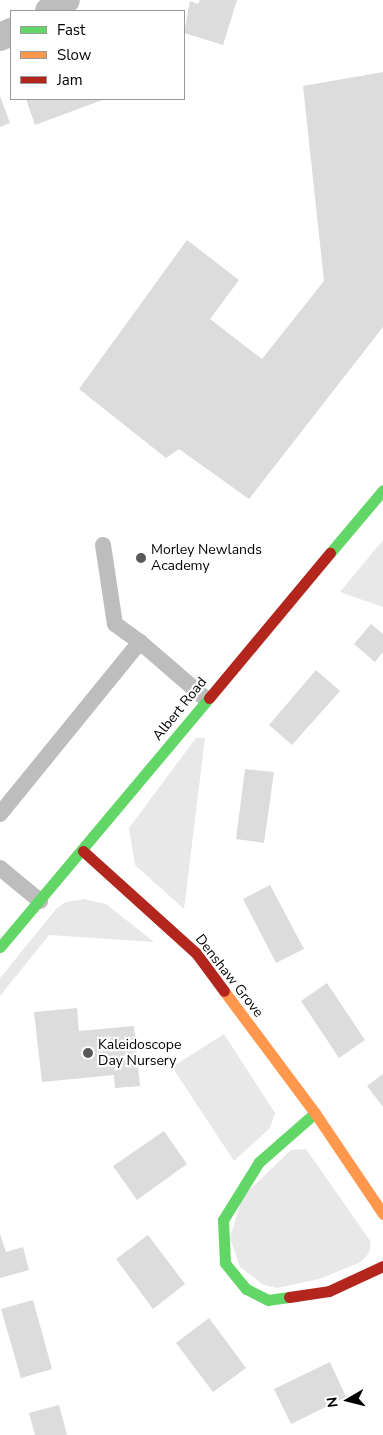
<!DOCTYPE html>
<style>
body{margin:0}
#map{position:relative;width:383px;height:1435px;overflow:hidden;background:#fff;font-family:"Nunito Sans",sans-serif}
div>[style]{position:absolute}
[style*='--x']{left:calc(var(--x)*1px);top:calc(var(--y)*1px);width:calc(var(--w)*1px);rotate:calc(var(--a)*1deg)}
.green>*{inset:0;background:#e8e8e8}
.building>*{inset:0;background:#dcdcdc}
.lane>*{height:16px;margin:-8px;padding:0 8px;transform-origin:8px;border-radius:8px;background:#bdbdbd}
.street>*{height:28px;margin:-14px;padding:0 14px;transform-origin:14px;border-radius:14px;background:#bdbdbd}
.fast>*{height:11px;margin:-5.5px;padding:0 5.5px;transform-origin:5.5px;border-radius:5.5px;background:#63d668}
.slow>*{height:11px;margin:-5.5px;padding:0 5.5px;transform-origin:5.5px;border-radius:5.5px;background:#ff974d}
.jam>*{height:11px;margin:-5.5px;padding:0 5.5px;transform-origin:5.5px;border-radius:5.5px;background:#b3261e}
.dots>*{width:14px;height:14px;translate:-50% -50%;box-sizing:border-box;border:2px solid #fff;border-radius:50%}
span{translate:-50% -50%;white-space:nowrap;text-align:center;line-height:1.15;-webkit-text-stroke:4.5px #fff;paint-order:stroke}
.poi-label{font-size:14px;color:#000}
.left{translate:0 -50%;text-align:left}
.street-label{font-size:14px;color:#000}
.legend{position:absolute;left:10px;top:10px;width:175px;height:90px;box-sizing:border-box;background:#fff;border:1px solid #999;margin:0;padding:6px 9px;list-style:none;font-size:15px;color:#000}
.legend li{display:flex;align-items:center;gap:10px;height:25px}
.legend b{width:25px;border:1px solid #999}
.north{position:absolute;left:323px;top:1375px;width:50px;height:50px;-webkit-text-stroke:4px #fff;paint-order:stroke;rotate:262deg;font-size:14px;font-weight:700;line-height:20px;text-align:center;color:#000}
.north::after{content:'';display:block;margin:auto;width:18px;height:22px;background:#000;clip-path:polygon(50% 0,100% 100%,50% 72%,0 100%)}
</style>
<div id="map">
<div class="green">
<div style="clip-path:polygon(383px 540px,383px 607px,340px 592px)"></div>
<div style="clip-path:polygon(196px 738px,205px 738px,184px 909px,135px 865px,129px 828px)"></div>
<div style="clip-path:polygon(84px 899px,106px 904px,154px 942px,49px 935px,0 996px,0 978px,57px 908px,66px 902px)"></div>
<div style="clip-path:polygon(224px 1034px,275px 1113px,270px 1128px,234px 1161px,172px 1067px)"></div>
<div style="clip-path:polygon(306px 1149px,371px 1242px,369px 1253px,361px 1262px,319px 1279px,277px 1288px,262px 1284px,240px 1267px,230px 1238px,242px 1197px,291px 1150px)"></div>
</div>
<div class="building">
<div style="clip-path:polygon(200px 0,237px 0,223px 45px,184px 33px,190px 1px,198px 4px)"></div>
<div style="clip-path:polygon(383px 72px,383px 327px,249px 499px,179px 449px,166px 458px,79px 389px,187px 240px,239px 280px,210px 319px,262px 359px,324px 281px,303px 86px)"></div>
<div style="clip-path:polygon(0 96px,10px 123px,0 127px)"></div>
<div style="clip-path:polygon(26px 99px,105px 99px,35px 125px)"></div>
<div style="clip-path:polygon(371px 624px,383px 634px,383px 652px,375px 662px,354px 644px)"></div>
<div style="clip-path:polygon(316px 670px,340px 691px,292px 745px,269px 725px)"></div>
<div style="clip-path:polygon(245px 769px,274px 772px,264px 843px,236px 839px)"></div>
<div style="clip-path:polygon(270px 885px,304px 949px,276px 963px,243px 899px)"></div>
<div style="clip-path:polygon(327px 983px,365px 1040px,339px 1058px,301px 1001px)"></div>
<div style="clip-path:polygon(77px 1008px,79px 1031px,134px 1026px,140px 1086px,115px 1088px,114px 1075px,42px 1082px,34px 1012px)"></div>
<div style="clip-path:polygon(383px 1074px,383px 1107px,367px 1086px)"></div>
<div style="clip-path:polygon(164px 1131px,187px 1164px,137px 1200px,113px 1166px)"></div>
<div style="clip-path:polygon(0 1234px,6px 1252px,23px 1247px,29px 1270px,0 1278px)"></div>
<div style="clip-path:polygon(148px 1235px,185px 1284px,153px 1309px,116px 1259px)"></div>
<div style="clip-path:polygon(33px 1300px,52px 1369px,21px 1378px,1px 1309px)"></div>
<div style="clip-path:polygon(209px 1318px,246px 1368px,213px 1392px,176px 1343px)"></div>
<div style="clip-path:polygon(330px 1362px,346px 1397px,291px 1424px,274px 1389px)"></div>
<div style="clip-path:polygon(59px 1405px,67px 1435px,35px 1435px,29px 1413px)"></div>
</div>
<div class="lane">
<div style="--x:103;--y:545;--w:80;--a:81.4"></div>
<div style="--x:115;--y:624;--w:31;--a:36"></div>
<div style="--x:0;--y:814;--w:222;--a:-50.9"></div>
<div style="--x:140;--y:642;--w:87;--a:40.8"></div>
<div style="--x:0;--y:868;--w:52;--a:39.5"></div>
</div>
<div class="street">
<div style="--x:49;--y:11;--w:20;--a:-33"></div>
<div style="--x:0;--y:37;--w:12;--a:-24"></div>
</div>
<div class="fast">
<div style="--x:330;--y:553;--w:82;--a:-49.9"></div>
<div style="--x:0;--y:947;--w:325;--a:-50"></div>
<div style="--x:289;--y:1297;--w:21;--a:172"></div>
<div style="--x:268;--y:1300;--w:25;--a:-153"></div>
<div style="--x:246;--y:1289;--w:33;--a:-129"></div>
<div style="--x:225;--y:1263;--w:43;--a:-92.7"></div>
<div style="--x:223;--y:1220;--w:68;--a:-58.2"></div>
<div style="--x:259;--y:1162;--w:74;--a:-41.2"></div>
</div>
<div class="slow">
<div style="--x:224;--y:991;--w:152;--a:53.3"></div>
<div style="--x:315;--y:1113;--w:122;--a:56"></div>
</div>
<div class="jam">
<div style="--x:209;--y:698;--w:189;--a:-50.2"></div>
<div style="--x:83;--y:851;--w:152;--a:42.1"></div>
<div style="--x:196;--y:953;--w:47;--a:53.6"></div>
<div style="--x:289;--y:1297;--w:40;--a:-8.5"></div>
<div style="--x:329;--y:1291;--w:60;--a:-24.8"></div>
</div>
<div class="dots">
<div style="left:141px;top:558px;background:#595959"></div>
<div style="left:88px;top:1053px;background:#595959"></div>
</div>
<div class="poi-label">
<span class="left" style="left:151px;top:558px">Morley Newlands<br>Academy</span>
<span class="left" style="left:98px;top:1053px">Kaleidoscope<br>Day Nursery</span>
</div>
<div class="street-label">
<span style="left:180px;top:709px;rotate:-51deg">Albert Road</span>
<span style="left:229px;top:976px;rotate:52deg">Denshaw Grove</span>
</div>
<ul class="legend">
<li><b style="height:6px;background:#63d668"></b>Fast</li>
<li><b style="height:6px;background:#ff974d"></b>Slow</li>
<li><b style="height:6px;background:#b3261e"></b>Jam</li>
</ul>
<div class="north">N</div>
</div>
